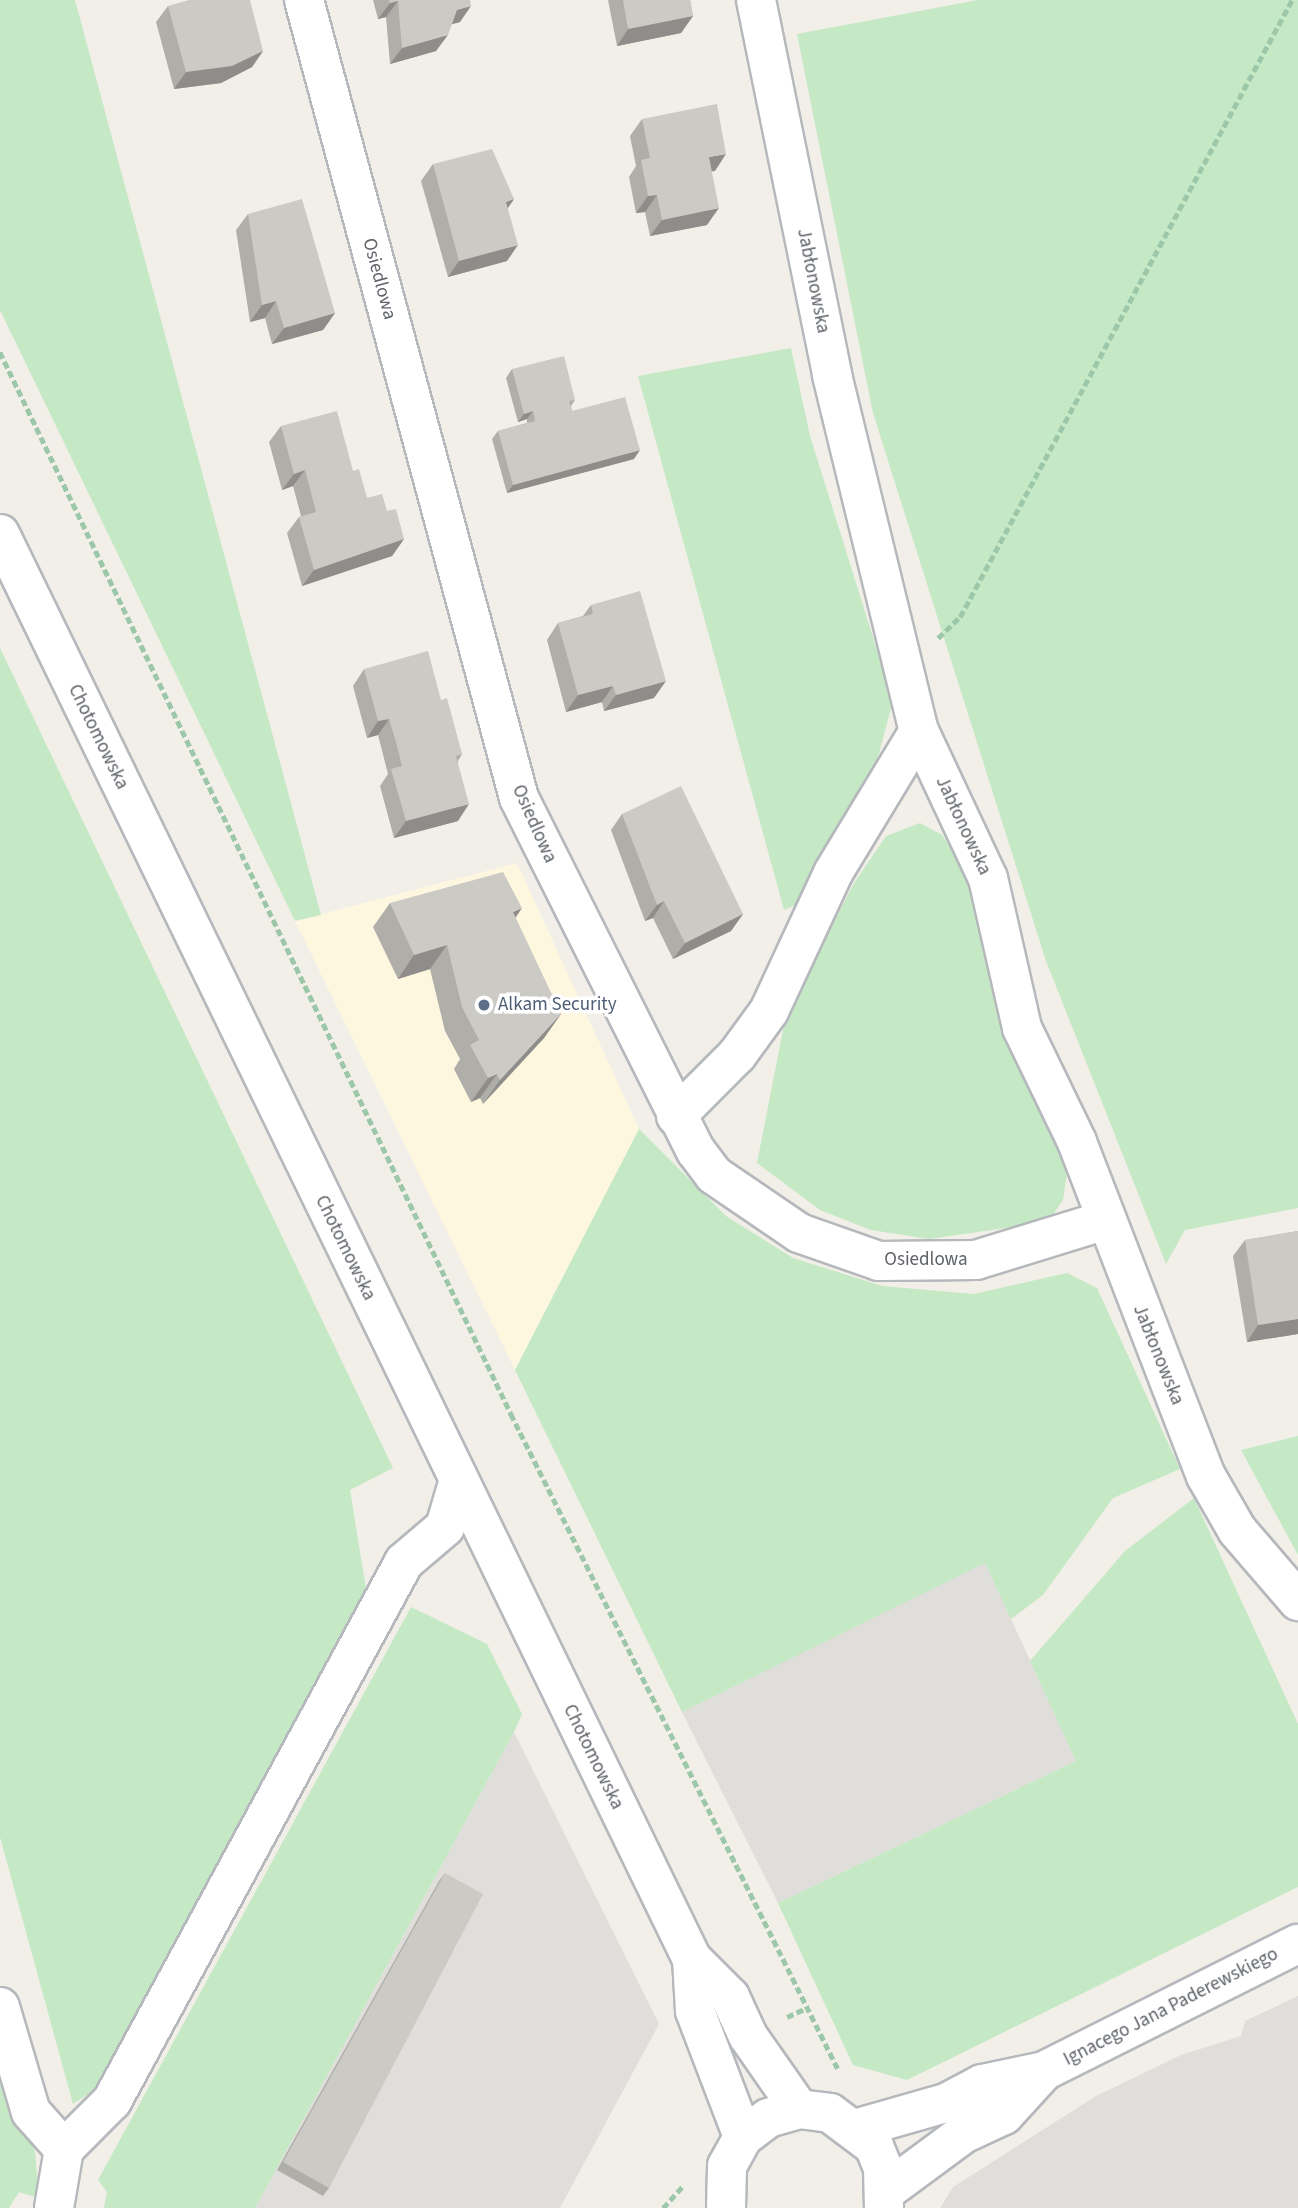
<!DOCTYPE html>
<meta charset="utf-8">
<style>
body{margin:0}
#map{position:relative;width:1298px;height:2208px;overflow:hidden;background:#f1efe8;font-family:"Source Sans 3",sans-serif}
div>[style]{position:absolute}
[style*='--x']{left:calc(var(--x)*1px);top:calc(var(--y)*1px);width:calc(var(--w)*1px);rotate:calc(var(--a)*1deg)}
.commercial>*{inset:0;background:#fef7e0}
.industrial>*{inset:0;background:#e0deda}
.green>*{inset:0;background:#c5e8c5}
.path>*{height:4.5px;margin-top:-2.25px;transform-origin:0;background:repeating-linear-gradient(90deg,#9cc7a9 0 7px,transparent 0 10.5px)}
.roads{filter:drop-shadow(2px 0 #b5b8bc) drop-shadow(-2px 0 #b5b8bc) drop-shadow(0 2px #b5b8bc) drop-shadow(0 -2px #b5b8bc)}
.minor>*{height:38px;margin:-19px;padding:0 19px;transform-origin:19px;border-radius:19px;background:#fff}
.tertiary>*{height:38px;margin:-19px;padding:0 19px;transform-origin:19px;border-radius:19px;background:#fff}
.wall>*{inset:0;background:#afaea9}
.shaded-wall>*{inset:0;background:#8f8d8a}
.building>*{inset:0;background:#cccac5}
.dots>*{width:19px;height:19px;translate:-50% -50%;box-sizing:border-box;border:4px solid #fff;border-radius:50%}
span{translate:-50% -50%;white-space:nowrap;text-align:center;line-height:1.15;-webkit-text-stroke:7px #fff;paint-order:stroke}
.street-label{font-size:19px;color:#5f6368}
.service-label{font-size:19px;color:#4e5e75}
.left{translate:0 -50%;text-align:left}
</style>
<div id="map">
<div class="commercial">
<div style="clip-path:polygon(517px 863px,639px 1129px,515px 1370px,295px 921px)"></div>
</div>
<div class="industrial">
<div style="clip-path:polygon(985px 1562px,1076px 1761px,778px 1903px,682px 1712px)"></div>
<div style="clip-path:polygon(514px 1732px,659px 2024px,560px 2208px,255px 2208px)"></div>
<div style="clip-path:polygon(1298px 1996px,1298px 2208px,940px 2208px,953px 2187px,1096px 2096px,1181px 2055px,1241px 2036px,1245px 2021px)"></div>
</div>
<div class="green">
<div style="clip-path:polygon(0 0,75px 0,321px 915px,295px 921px,0 310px)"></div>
<div style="clip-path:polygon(978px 0,1298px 0,1298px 1208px,1185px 1230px,1166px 1264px,1046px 961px,873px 413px,797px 34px)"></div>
<div style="clip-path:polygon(791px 348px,810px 436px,893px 701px,874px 772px,804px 901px,784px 910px,638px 376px)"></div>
<div style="clip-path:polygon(0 648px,393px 1468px,350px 1490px,366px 1589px,97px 2088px,73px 2104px,0 1837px)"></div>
<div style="clip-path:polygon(920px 823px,942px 835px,961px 863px,1068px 1165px,1063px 1200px,1048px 1222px,929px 1239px,871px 1230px,820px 1210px,757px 1163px,786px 1015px,854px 883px,886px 836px)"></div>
<div style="clip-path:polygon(639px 1129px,726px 1216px,793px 1258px,882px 1286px,974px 1294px,1067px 1273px,1097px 1288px,1180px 1469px,1113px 1498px,1043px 1595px,1011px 1619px,985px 1563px,682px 1712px,515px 1370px)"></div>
<div style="clip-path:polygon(1298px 1436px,1298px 1555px,1241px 1450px)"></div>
<div style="clip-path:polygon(1194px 1498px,1298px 1724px,1298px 1887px,907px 2080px,853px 2065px,778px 1903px,1076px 1761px,1030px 1661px,1125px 1551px)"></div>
<div style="clip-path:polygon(411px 1607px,487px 1644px,522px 1714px,514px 1732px,255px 2208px,104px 2208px,107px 2192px,98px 2180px)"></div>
<div style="clip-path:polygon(0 2061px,35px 2152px,39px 2198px,19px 2192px,9px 2208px,0 2208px)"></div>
</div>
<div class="path">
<div style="--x:0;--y:352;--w:1179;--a:64.3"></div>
<div style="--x:511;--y:1414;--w:734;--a:63.47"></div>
<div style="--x:938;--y:638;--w:30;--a:-44"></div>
<div style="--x:960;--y:617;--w:701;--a:-61.72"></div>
<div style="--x:787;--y:2017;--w:19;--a:-25"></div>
<div style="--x:663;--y:2208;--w:30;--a:-48"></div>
</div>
<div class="roads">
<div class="minor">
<div style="--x:304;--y:0;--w:826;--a:74.92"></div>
<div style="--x:519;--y:798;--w:395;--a:63.4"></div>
<div style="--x:696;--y:1151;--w:30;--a:53"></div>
<div style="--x:714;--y:1175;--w:103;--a:34.3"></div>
<div style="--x:799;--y:1233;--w:85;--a:19.3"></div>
<div style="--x:879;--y:1261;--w:97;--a:-0.6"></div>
<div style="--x:976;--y:1260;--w:133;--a:-17.1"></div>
<div style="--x:756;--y:0;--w:383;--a:78.5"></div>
<div style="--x:832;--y:375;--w:366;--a:76.3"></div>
<div style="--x:919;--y:731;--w:162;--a:64.9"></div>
<div style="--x:988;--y:878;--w:154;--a:77.2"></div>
<div style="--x:1022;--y:1028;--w:127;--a:64.2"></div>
<div style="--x:1077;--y:1142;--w:358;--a:68.9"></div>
<div style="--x:1206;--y:1476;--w:62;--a:60.1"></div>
<div style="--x:1237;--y:1530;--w:94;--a:49.3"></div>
<div style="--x:676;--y:1116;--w:86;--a:-45"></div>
<div style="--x:737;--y:1055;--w:54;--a:-54"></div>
<div style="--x:769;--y:1011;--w:152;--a:-65.1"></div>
<div style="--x:833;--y:873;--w:166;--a:-58.8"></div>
<div style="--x:0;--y:2007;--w:109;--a:73.6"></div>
<div style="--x:31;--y:2112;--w:50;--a:48.3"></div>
<div style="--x:858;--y:2128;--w:91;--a:-15.9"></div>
<div style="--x:946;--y:2103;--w:41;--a:-27.8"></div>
<div style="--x:982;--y:2084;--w:63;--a:-11.8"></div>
<div style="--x:1044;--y:2071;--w:284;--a:-26.6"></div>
<div style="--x:886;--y:2191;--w:96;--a:-36.5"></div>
<div style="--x:963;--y:2134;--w:45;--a:-24.9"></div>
<div style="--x:1004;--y:2115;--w:59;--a:-47.7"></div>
<div style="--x:54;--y:2208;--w:60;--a:-80.4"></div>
<div style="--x:64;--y:2149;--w:68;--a:-45"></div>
<div style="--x:112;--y:2101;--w:613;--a:-61.55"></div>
<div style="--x:404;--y:1562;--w:54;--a:-40.5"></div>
<div style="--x:445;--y:1527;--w:46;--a:-73.5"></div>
</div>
<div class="tertiary">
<div style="--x:0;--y:534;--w:1584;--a:64.1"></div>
<div style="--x:692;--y:1959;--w:54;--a:45"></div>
<div style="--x:730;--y:1997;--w:43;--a:65.2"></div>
<div style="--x:748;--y:2036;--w:89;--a:55.1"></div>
<div style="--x:692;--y:1959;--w:52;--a:86.7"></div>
<div style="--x:695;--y:2011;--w:135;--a:69.1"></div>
<div style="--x:726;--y:2208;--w:42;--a:-88.6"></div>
<div style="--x:727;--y:2166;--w:33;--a:-61"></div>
<div style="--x:743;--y:2137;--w:31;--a:-37"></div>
<div style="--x:768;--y:2118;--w:32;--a:-16"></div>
<div style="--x:799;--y:2109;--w:31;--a:7"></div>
<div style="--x:830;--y:2113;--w:55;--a:36.9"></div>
<div style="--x:874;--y:2146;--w:24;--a:68"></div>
<div style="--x:883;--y:2168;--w:40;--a:88.6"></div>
</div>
</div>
<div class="wall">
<div style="clip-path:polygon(373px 0,470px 0,460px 22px,452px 24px,436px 51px,390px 64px,386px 17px,378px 19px)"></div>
<div style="clip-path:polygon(608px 0,690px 0,693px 16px,681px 33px,617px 46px)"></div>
<div style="clip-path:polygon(168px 6px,263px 51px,252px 67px,221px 83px,174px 89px,156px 22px)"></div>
<div style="clip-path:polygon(642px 119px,715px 171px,712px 171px,707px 225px,650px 236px,645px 212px,636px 213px,629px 177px,636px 166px,630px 136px)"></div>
<div style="clip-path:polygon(433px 164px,514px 199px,508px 208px,507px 261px,448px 277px,421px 181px)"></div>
<div style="clip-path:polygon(248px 214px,335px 313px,323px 330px,272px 344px,265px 318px,250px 322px,236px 230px)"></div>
<div style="clip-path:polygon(512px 369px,575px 400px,571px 406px,572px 411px,634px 459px,507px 493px,492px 439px,498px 431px,527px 423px,527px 419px,518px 422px,506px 378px)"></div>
<div style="clip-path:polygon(281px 426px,353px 471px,367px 498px,387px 511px,404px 539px,392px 556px,302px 586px,287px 533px,299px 517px,301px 516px,293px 486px,282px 490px,269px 442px)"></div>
<div style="clip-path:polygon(591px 605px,654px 698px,604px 711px,602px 702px,566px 712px,547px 640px,558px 623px,583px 616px)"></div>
<div style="clip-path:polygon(364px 669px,441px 700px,462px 754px,458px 761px,458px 821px,394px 838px,380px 786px,388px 774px,378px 735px,367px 738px,353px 686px)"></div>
<div style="clip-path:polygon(622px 814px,743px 914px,731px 931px,673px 959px,653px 918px,645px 921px,611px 830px)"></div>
<div style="clip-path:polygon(390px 903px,515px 918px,561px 1014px,544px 1038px,483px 1104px,480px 1098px,471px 1102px,454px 1069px,460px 1059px,445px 1031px,430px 969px,398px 979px,373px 927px)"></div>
<div style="clip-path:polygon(1298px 1231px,1298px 1334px,1247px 1342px,1233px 1256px,1245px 1240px)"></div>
<div style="clip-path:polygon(445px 1873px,329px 2188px,323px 2196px,277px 2170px,439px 1881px)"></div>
</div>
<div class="shaded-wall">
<div style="clip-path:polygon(398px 1px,386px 17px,378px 19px,390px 3px)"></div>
<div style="clip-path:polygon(471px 6px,460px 22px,445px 26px,457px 10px)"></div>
<div style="clip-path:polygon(693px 16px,681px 33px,617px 46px,628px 29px)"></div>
<div style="clip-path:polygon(448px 35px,436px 51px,390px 64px,402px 48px)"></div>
<div style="clip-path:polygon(263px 51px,252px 67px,221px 83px,174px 89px,186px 72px)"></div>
<div style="clip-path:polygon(726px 154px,715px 171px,697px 174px,709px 157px)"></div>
<div style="clip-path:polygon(657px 195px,645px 212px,636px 213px,648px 196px)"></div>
<div style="clip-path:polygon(514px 199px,502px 216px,506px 202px)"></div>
<div style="clip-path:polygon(719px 208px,707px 225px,650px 236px,662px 220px)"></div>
<div style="clip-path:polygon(518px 245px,507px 261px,448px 277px,459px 261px)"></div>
<div style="clip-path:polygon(276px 301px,265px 318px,250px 322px,262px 305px)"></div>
<div style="clip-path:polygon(335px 313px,323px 330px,272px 344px,284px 328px)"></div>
<div style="clip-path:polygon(533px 411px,527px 419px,518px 422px,524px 414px)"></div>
<div style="clip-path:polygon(640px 450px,634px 459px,507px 493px,513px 485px)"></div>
<div style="clip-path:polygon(305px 470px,293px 486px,282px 490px,294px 474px)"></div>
<div style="clip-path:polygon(404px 539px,392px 556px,302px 586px,314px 570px)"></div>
<div style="clip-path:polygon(666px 681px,654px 698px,604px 711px,616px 695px)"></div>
<div style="clip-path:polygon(613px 686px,602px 702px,566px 712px,578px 695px)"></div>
<div style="clip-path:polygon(389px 719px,378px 735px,367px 738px,378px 721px)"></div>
<div style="clip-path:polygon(469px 804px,458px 821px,394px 838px,406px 821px)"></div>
<div style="clip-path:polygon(664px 901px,653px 918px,645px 921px,657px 905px)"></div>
<div style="clip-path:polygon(522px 908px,506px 932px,513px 912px)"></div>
<div style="clip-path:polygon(743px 914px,731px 931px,673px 959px,685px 943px)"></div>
<div style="clip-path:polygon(447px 945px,430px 969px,398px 979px,414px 955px)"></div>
<div style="clip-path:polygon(561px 1014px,544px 1038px,483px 1104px,500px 1080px)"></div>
<div style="clip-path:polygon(497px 1074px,480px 1098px,471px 1102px,488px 1078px)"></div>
<div style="clip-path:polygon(1298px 1319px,1298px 1334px,1247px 1342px,1258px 1325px)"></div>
</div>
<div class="building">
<div style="clip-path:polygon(189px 0,250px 0,263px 51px,232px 66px,186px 72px,168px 6px)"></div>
<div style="clip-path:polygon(389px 0,470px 0,471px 6px,457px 10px,448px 35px,402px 48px,398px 1px,390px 3px)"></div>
<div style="clip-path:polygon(623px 0,690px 0,693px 16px,628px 29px)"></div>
<div style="clip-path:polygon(717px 104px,726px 154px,709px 157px,719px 208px,662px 220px,657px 195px,648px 196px,641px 160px,650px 158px,642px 119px)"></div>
<div style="clip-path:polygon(492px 149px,514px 199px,506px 202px,518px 245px,459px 261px,433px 164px)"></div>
<div style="clip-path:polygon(302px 199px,335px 313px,284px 328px,276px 301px,262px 305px,248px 214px)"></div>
<div style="clip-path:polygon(564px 356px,575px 400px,569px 401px,572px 411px,625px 397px,640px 450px,513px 485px,498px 431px,535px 421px,533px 411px,524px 414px,512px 369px)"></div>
<div style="clip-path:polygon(337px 411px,353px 471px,359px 469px,367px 498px,382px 494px,387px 511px,396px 509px,404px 539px,314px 570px,299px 517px,316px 512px,305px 470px,294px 474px,281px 426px)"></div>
<div style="clip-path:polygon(640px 591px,666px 681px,616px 695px,613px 686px,578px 695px,558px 623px,593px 614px,591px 605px)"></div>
<div style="clip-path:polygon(428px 651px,441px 700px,447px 698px,462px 754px,456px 756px,469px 804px,406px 821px,391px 769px,402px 766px,396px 742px,389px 719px,378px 721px,364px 669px)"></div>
<div style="clip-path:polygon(681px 786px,743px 914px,685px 943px,664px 901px,657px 905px,622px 814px)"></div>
<div style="clip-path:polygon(503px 872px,522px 908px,513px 912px,561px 1014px,500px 1080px,497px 1074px,488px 1078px,470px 1045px,479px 1040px,462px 1007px,447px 945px,414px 955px,390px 903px)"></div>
<div style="clip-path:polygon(1298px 1231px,1298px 1319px,1258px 1325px,1245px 1240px)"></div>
<div style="clip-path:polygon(445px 1873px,483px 1894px,329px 2188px,283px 2162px)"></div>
</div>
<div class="dots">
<div style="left:484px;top:1005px;background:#5c6f8a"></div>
</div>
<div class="street-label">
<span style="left:379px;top:279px;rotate:75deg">Osiedlowa</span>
<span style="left:813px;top:281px;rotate:79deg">Jabłonowska</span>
<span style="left:98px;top:737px;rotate:64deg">Chotomowska</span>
<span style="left:534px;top:824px;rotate:66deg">Osiedlowa</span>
<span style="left:963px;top:826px;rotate:65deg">Jabłonowska</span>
<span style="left:345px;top:1248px;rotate:64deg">Chotomowska</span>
<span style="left:926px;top:1260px">Osiedlowa</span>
<span style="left:1158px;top:1355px;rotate:68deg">Jabłonowska</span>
<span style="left:593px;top:1757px;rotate:64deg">Chotomowska</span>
<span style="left:1171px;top:2007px;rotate:-27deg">Ignacego Jana Paderewskiego</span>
</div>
<div class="service-label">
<span class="left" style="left:498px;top:1005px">Alkam Security</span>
</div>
</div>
